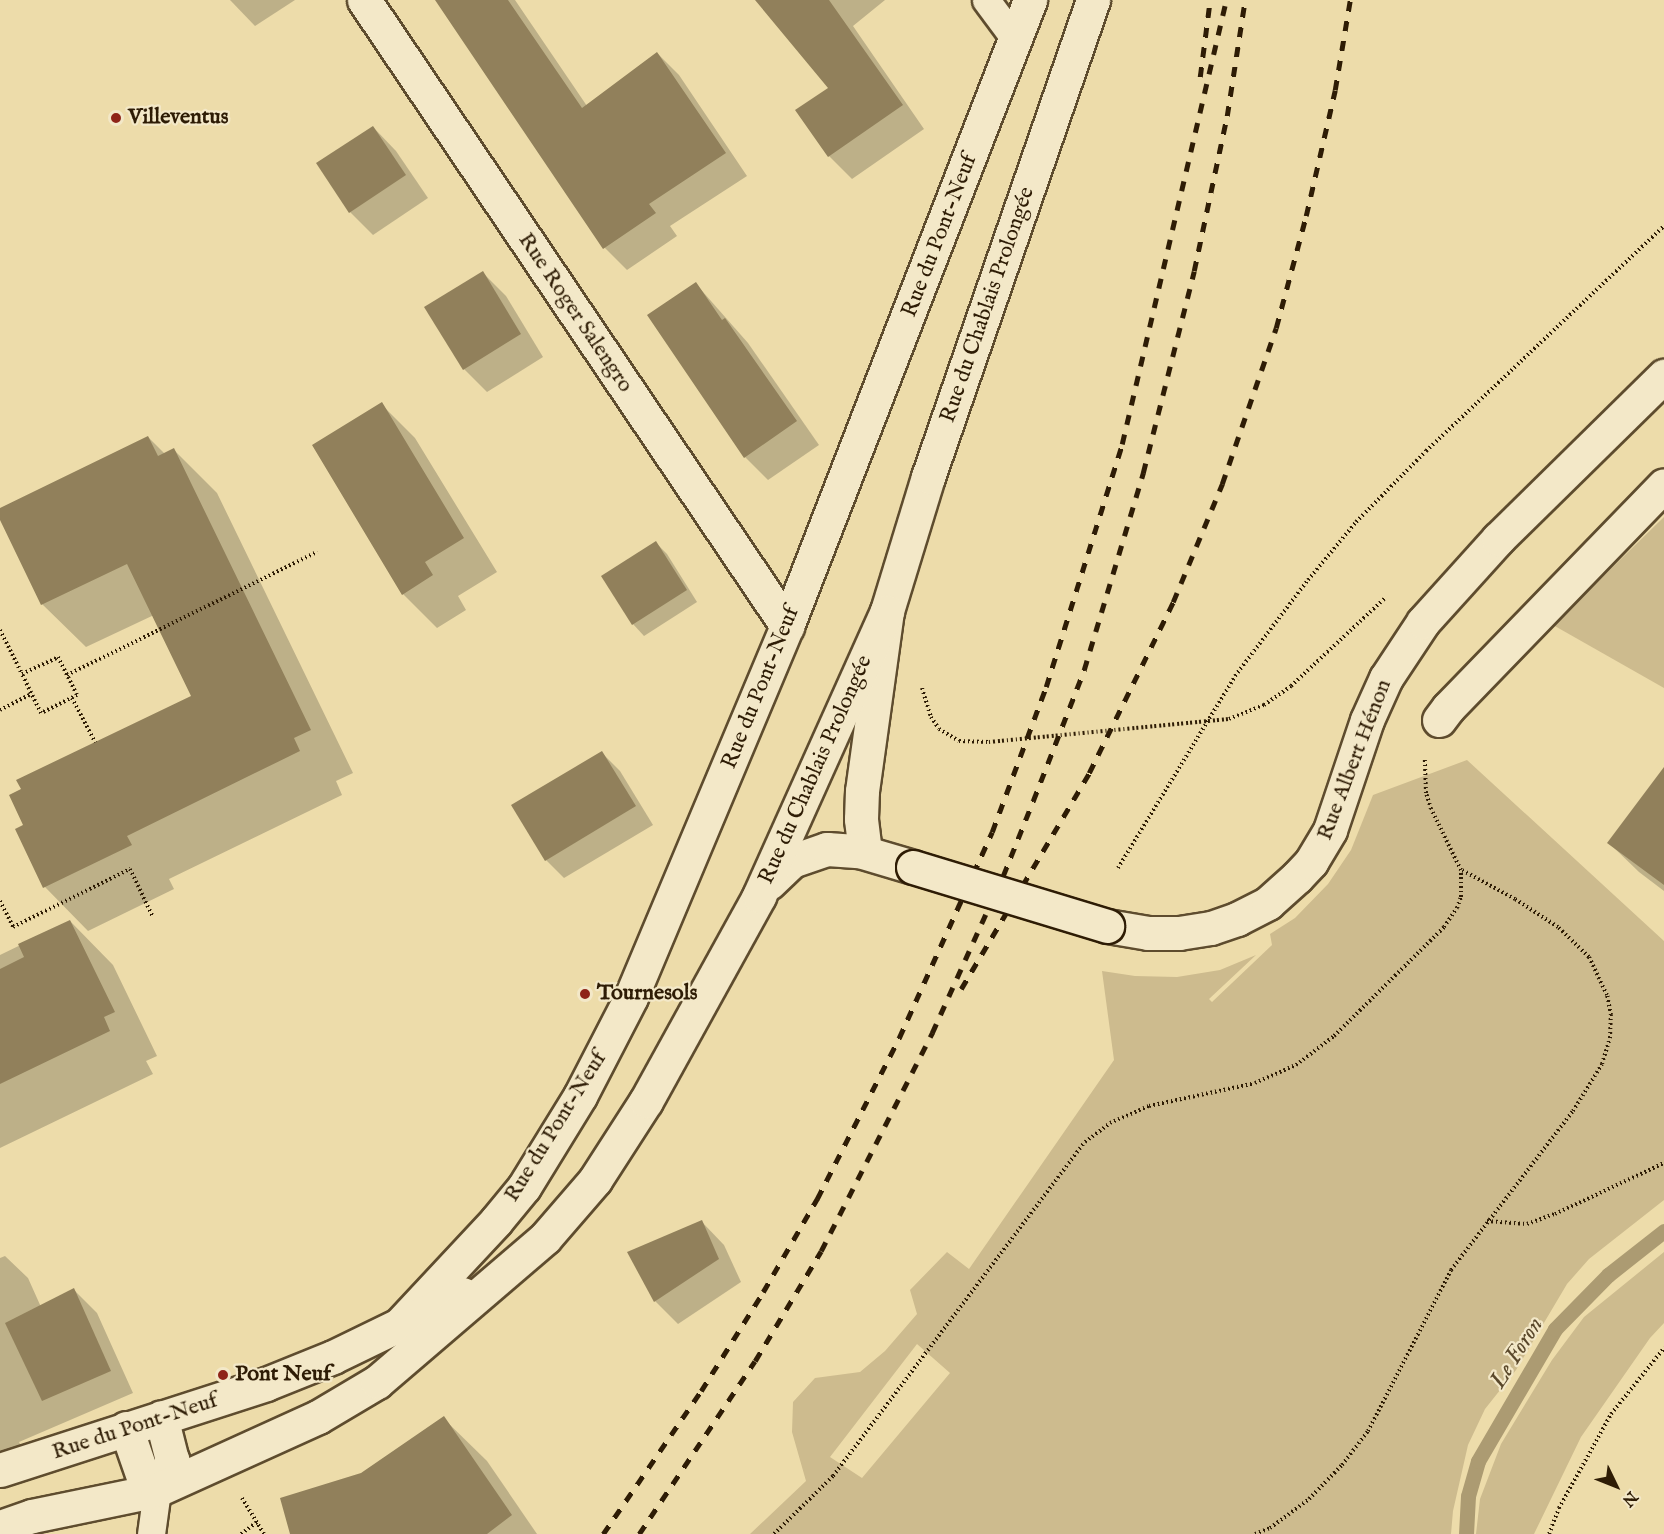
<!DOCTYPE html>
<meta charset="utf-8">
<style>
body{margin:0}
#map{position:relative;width:1664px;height:1534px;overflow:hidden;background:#eddcaa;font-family:"IM FELL English",serif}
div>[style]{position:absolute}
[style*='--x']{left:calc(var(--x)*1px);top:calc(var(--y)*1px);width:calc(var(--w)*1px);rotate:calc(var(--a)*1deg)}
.green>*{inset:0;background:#cdbb8e}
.shadow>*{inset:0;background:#0003}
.stream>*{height:15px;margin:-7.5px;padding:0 7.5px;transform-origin:7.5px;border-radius:7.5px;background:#ac9b72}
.building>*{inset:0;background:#91805b}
.path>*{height:4px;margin-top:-2px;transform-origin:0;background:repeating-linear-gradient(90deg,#2e1c05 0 1.5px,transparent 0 4.5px)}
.roads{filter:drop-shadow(2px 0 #5e4c2e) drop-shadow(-2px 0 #5e4c2e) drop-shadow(0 2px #5e4c2e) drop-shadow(0 -2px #5e4c2e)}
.lane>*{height:27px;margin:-13.5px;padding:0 13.5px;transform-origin:13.5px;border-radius:13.5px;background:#f3e8c8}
.street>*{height:33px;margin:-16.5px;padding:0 16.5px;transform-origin:16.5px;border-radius:16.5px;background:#f3e8c8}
.secondary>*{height:33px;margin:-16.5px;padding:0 16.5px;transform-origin:16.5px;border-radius:16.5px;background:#f3e8c8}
.rail>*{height:4.5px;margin-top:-2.25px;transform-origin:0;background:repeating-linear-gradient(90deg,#2e1c05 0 10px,transparent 0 20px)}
.path-bridge>*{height:4px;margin-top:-2px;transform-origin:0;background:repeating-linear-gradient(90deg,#2e1c05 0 1.5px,transparent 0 4.5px)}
.bridges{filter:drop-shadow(2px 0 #2e1c05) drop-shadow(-2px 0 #2e1c05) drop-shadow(0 2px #2e1c05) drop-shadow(0 -2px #2e1c05)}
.secondary-bridge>*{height:33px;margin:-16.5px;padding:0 16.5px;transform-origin:16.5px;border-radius:16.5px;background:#f3e8c8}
.dots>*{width:16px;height:16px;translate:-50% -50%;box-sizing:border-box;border:3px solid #f3e8c8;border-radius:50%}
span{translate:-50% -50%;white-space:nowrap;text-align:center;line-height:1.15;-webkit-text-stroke:4.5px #f3e8c8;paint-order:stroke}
.poi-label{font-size:22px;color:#2e1c05;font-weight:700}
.left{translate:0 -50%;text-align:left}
.street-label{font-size:22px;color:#2e1c05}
.water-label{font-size:24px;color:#5a482b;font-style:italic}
.north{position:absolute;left:1586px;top:1456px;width:60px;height:60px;-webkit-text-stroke:4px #f3e8c8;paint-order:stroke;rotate:133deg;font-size:16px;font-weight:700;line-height:24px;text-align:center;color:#2e1c05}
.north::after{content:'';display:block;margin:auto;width:21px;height:27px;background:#2e1c05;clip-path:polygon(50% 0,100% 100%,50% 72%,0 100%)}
</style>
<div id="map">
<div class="green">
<div style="clip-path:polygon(1664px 517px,1664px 688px,1553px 625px)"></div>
<div style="clip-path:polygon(evenodd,1467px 760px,1664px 941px,1664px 1200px,1589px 1259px,1567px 1284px,1516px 1370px,1485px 1409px,1468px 1445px,1453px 1511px,1451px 1534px,750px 1534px,806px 1481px,792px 1432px,793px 1402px,815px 1378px,860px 1372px,885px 1351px,917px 1314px,910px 1290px,947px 1252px,969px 1269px,1114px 1060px,1102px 971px,1135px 976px,1177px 977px,1220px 970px,1256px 955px,1209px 999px,1212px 1002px,1272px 945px,1270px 934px,1295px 918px,1328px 884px,1351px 850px,1373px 795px,1467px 760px,917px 1344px,950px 1373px,862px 1478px,830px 1457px,917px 1344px)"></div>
<div style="clip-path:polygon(1664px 1252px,1664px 1323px,1650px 1338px,1581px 1437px,1534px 1534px,1476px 1534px,1480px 1499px,1501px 1444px,1552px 1360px,1584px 1317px)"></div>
</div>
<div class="shadow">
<div style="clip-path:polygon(230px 0,295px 0,255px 26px)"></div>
<div style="clip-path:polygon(436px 0,515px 0,587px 106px,657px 53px,679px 75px,747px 176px,670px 226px,677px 236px,627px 270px,605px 248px)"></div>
<div style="clip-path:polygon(757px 0,885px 0,853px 26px,924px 129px,852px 179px,829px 156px,830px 88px)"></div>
<div style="clip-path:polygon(373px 127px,396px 151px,428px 198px,373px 235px,350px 212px)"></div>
<div style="clip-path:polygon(483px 273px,506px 296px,543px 357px,487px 392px,464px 369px)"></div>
<div style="clip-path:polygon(696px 284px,748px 343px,819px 445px,768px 480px,745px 457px)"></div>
<div style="clip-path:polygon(381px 404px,415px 438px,497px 572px,458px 596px,466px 610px,437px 628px,403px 594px)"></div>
<div style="clip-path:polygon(148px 437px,165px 454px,174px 450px,217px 493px,353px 773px,336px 781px,342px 795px,169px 879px,174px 889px,88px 931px,45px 887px,17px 830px,193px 696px,154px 615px,86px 647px,42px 604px,0 517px,0 509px)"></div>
<div style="clip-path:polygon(656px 543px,667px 554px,697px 602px,644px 636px,633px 624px)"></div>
<div style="clip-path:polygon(602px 753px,620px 771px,653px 825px,564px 878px,546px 860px)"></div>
<div style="clip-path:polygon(1664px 770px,1664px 891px,1639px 872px,1609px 843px)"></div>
<div style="clip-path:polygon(70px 921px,113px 965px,157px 1056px,146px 1061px,153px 1074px,0 1148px,0 955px)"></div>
<div style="clip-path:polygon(701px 1221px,724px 1245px,741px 1282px,678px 1324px,655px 1301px)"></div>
<div style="clip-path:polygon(5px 1256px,28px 1278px,41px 1307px,74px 1290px,97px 1313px,133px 1393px,19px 1442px,21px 1446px,0 1454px,0 1258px)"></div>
<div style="clip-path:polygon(443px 1418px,487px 1461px,537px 1534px,292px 1534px,362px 1474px)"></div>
</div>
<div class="stream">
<div style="--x:1466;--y:1534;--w:38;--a:-87"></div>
<div style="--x:1468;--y:1496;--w:36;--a:-74"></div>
<div style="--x:1478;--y:1461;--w:153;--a:-59.7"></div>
<div style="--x:1555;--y:1329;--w:76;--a:-45.5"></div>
<div style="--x:1608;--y:1275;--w:71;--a:-38.2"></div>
</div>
<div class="building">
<div style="clip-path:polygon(435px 0,508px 0,582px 108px,657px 52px,726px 153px,649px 204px,656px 213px,603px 249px)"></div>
<div style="clip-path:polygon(755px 0,829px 0,903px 105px,828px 157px,795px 110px,828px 88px)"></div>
<div style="clip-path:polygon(373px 126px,406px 175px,349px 213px,316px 163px)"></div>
<div style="clip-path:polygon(483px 271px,521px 334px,463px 370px,424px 307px)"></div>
<div style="clip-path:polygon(696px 282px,722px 320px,725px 318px,797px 421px,744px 458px,647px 315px)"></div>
<div style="clip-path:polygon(382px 402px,464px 538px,425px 562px,433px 575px,402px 595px,312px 445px)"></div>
<div style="clip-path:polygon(148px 436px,158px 456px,174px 448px,311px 730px,294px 738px,300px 751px,127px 836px,132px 845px,43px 888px,15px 829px,23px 825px,9px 795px,21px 789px,16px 780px,191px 696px,127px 564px,41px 605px,0 520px,0 508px)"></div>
<div style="clip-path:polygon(656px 541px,687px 590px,632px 625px,601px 576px)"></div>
<div style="clip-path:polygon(602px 751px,636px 806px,545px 861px,511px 805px)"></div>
<div style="clip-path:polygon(1664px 767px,1664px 885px,1607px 843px)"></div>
<div style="clip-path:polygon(70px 920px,115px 1012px,104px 1017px,110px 1031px,0 1084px,0 969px,24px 957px,18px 944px)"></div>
<div style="clip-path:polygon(702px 1220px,719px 1259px,654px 1302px,627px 1252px)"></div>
<div style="clip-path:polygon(74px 1288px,111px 1371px,42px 1401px,5px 1323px)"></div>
<div style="clip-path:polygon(444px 1416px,512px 1515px,487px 1534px,290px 1534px,280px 1498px,361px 1473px)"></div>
</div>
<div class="path">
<div style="--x:0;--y:630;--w:49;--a:63.4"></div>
<div style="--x:58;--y:657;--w:42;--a:63.4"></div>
<div style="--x:77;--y:695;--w:40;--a:153.4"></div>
<div style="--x:41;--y:713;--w:43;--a:-116"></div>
<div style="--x:22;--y:674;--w:40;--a:-25"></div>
<div style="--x:67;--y:675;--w:279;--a:-26.2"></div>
<div style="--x:922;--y:688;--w:30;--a:73"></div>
<div style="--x:931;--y:717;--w:14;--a:56"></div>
<div style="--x:939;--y:729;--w:23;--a:31"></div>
<div style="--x:959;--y:741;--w:30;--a:2"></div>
<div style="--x:72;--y:698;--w:50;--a:62.4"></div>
<div style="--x:0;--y:710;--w:36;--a:-27"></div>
<div style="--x:1229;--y:719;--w:38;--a:-22"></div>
<div style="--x:1264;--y:705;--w:33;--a:-35"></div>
<div style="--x:1291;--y:686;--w:129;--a:-43.1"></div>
<div style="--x:1118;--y:868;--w:225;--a:-58.6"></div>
<div style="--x:1235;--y:676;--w:121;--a:-52.8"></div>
<div style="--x:1308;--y:580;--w:75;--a:-50.4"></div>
<div style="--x:1356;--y:522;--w:100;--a:-45.4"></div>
<div style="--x:1426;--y:451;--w:328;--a:-43.4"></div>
<div style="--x:0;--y:901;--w:29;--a:63"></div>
<div style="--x:13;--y:927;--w:131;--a:-26.4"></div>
<div style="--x:130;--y:869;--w:53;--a:64.4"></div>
<div style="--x:1487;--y:1221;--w:40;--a:4.3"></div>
<div style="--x:1527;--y:1224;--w:30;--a:-20"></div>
<div style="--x:1555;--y:1214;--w:120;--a:-25.1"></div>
<div style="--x:242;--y:1498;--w:42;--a:58.6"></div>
<div style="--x:241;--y:1534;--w:20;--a:-37"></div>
<div style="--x:774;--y:1534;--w:83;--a:-44.5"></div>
<div style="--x:833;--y:1476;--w:418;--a:-53"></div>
<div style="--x:1085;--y:1142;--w:31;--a:-37"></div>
<div style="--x:1110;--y:1123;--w:43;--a:-23.6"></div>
<div style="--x:1149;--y:1106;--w:108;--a:-12.2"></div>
<div style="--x:1255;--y:1083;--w:45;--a:-23.7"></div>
<div style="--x:1296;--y:1065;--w:48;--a:-37.3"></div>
<div style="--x:1334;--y:1036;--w:155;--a:-44.7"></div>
<div style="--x:1444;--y:927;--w:23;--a:-56"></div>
<div style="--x:1457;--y:908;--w:12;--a:-70"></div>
<div style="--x:1461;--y:897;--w:27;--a:-90"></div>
<div style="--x:1461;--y:870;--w:68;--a:-116.2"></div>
<div style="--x:1431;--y:809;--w:17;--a:-107"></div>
<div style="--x:1426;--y:793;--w:33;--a:-92"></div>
<div style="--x:1255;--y:1534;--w:16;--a:-22"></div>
<div style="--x:1270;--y:1528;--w:49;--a:-36.6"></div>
<div style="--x:1309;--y:1499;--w:47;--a:-45.9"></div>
<div style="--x:1342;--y:1465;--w:43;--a:-52.6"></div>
<div style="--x:1368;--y:1431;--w:181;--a:-62.7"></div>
<div style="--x:1451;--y:1270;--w:200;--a:-52.5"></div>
<div style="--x:1573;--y:1111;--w:55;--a:-58.3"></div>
<div style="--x:1602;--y:1064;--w:27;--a:-73"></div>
<div style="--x:1610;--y:1038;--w:23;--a:-88"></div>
<div style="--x:1611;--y:1015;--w:20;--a:-101"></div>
<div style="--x:1607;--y:995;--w:42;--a:-115.3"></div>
<div style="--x:1589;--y:957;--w:43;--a:-135.9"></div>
<div style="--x:1558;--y:927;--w:51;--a:-146.9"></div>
<div style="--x:1515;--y:899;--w:60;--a:-151.3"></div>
<div style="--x:1549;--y:1534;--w:28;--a:-69"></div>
<div style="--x:1559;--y:1508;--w:107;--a:-61"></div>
<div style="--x:1611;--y:1414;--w:85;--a:-51.2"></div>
</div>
<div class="roads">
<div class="lane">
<div style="--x:986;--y:0;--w:49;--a:53.4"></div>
<div style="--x:151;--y:1534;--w:44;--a:-82.2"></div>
</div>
<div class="street">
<div style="--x:364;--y:0;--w:756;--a:55.95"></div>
<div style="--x:1439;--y:720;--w:15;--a:-53"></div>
<div style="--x:1448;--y:708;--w:310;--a:-45.9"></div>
<div style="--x:400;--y:1324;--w:141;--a:-47"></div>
<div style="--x:496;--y:1221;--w:44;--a:-50.5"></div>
<div style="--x:524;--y:1187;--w:107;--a:-58.4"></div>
<div style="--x:580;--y:1096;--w:111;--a:-62.7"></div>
<div style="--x:631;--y:997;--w:402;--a:-67.2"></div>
<div style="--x:787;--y:626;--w:672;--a:-68.78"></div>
</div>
<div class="secondary">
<div style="--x:865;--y:852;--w:33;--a:-97"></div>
<div style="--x:861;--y:819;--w:28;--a:-88"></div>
<div style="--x:862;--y:791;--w:182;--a:-82.1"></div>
<div style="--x:887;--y:611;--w:140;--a:-73"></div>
<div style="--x:928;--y:477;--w:505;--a:-70.92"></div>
<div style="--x:769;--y:883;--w:32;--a:-44"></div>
<div style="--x:792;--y:861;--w:37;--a:-19"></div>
<div style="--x:827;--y:849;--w:32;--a:4"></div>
<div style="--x:859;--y:851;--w:56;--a:16.5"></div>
<div style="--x:1107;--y:926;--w:42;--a:9.7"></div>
<div style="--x:1148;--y:933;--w:31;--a:0"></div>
<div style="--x:1179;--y:933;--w:32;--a:-9"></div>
<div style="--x:1211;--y:928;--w:28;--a:-19"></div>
<div style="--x:1237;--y:919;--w:35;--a:-27"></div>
<div style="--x:1268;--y:903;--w:39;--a:-42"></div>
<div style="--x:1297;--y:877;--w:21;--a:-47"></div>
<div style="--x:1311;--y:862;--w:37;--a:-59"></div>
<div style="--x:1330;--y:830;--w:116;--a:-71.4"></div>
<div style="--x:1367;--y:720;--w:46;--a:-65.7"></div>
<div style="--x:1386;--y:678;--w:67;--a:-56.5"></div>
<div style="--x:1423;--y:622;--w:112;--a:-47.9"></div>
<div style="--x:1498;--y:539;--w:233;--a:-44.5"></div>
<div style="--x:126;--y:1428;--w:52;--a:70.9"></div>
<div style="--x:143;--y:1477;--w:19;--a:43"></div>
<div style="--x:157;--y:1490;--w:34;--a:-63"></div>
<div style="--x:172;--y:1460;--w:44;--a:-104.3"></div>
<div style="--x:0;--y:1470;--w:280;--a:-17.9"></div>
<div style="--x:266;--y:1384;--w:72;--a:-21.9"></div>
<div style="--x:333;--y:1357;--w:144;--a:-25.9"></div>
<div style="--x:0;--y:1527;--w:34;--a:-19"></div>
<div style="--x:32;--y:1516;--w:128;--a:-11.7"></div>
<div style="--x:157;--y:1490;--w:177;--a:-24.4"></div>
<div style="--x:318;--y:1417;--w:69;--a:-30.7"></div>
<div style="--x:377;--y:1382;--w:221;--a:-40.6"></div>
<div style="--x:545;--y:1238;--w:77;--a:-49.2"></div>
<div style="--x:595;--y:1180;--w:94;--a:-57.2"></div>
<div style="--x:646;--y:1101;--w:234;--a:-61.1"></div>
<div style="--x:759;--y:896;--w:312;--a:-65.8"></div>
</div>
</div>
<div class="rail">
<div style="--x:1200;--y:77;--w:78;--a:-82.6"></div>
<div style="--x:961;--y:989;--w:251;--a:-59.3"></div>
<div style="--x:1089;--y:773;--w:191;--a:-63.8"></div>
<div style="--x:1173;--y:602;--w:128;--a:-67.4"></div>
<div style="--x:1222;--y:484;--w:165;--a:-70.9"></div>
<div style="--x:1276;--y:328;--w:116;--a:-75"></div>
<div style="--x:1306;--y:216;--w:129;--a:-77"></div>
<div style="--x:1335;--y:90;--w:91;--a:-80.5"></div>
<div style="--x:603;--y:1534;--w:173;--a:-55.6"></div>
<div style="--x:701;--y:1391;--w:117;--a:-57.9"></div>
<div style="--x:763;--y:1292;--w:108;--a:-59.9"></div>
<div style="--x:817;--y:1199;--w:181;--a:-63"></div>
<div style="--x:899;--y:1038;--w:226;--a:-65.7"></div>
<div style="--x:992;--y:832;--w:155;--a:-69.6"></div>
<div style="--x:1046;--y:687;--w:255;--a:-72.6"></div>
<div style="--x:1122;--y:444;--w:456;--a:-76.8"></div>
<div style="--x:639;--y:1534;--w:208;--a:-56.2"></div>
<div style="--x:755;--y:1361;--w:128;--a:-59"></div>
<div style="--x:821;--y:1251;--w:245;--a:-63"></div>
<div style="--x:932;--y:1033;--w:172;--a:-65.7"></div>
<div style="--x:1003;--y:876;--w:81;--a:-68.2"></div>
<div style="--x:1033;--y:801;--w:141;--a:-68.7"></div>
<div style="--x:1084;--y:670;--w:206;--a:-73.3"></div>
<div style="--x:1143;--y:473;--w:208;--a:-75.8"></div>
<div style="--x:1194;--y:271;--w:158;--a:-78"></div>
<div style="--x:1227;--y:116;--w:117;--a:-81.2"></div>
</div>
<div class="path-bridge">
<div style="--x:989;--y:742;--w:241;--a:-5.5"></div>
</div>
<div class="bridges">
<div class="secondary-bridge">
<div style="--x:913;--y:867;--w:203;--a:16.9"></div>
</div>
</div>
<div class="dots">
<div style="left:116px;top:118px;background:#8f2418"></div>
<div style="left:585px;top:994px;background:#8f2418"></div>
<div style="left:223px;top:1375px;background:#8f2418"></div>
</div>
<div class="poi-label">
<span class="left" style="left:128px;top:118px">Villeventus</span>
<span class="left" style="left:597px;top:994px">Tournesols</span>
<span class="left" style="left:235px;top:1375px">Pont Neuf</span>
</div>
<div class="street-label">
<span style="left:940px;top:236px;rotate:-69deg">Rue du Pont-Neuf</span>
<span style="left:988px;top:305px;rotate:-71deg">Rue du Chablais Prolongée</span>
<span style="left:575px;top:313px;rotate:56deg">Rue Roger Salengro</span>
<span style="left:761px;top:688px;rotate:-68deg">Rue du Pont-Neuf</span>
<span style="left:1355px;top:760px;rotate:-69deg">Rue Albert Hénon</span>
<span style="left:816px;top:770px;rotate:-66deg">Rue du Chablais Prolongée</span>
<span style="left:556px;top:1127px;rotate:-58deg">Rue du Pont-Neuf</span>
<span style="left:135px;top:1427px;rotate:-18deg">Rue du Pont-Neuf</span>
</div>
<div class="water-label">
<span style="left:1517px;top:1353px;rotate:-58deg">Le Foron</span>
</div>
<div class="north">N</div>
</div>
